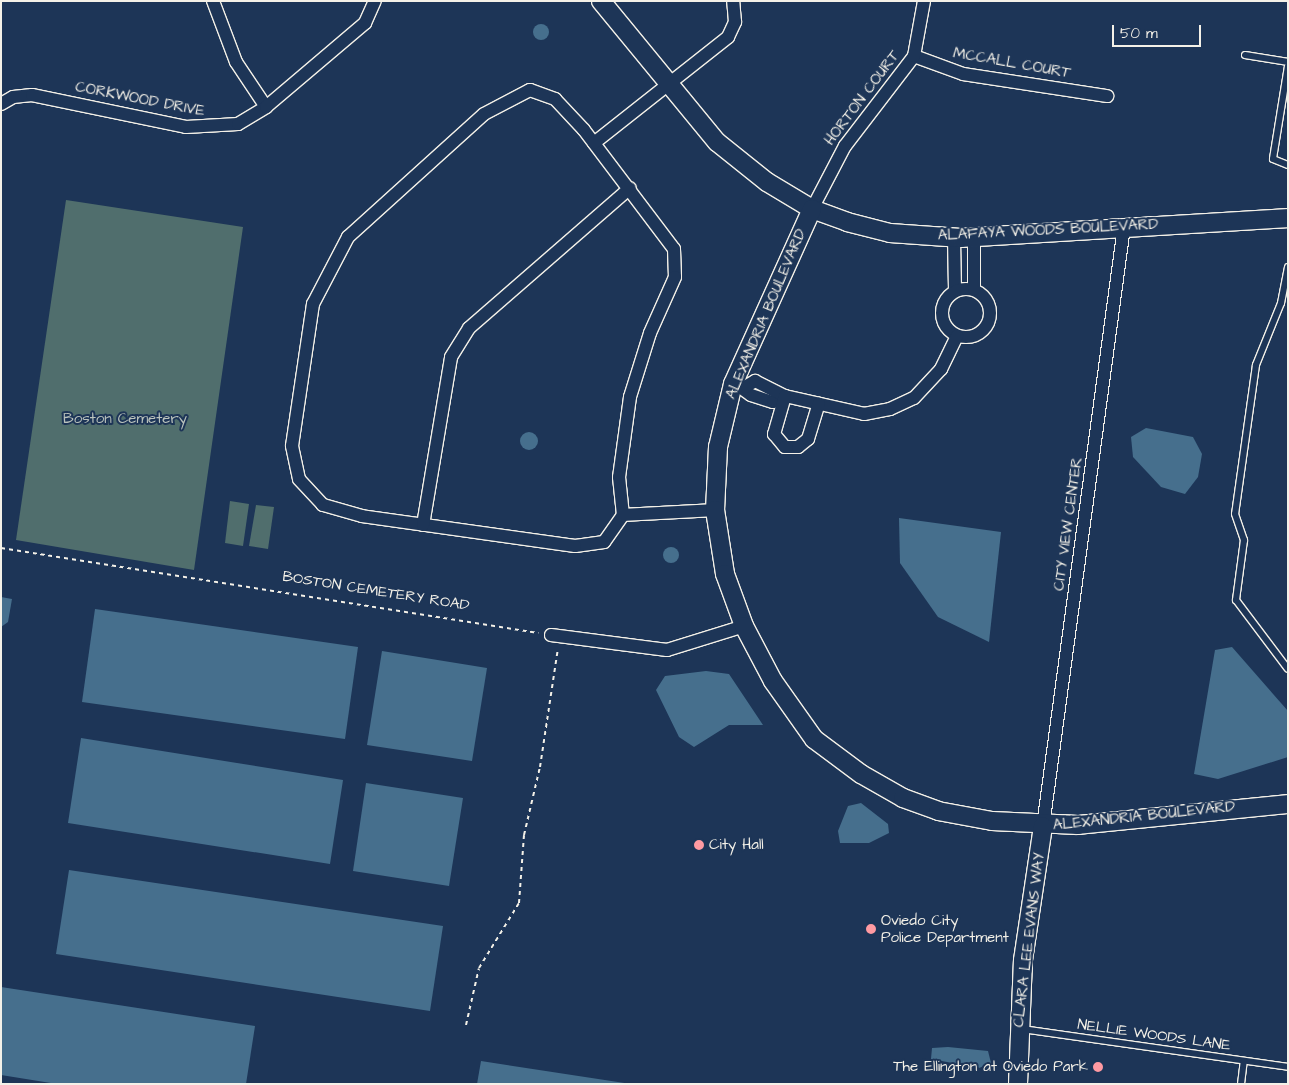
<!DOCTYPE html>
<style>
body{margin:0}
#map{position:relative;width:1289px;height:1085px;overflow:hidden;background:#1d3557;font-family:"Architects Daughter",sans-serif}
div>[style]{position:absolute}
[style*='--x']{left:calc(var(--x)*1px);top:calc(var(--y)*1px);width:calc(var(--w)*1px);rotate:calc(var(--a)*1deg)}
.green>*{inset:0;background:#506e6d}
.water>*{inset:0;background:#466f8d}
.round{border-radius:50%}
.path>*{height:2px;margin-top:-1px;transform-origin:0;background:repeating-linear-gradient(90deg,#f4f1e8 0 4px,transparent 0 8px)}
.roads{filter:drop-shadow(1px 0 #f4f1e8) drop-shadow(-1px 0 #f4f1e8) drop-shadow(0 1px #f4f1e8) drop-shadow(0 -1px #f4f1e8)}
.lane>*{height:6px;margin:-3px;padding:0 3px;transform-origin:3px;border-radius:3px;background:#1d3557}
.street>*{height:12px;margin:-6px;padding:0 6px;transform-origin:6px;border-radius:6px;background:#1d3557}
.street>.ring{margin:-6px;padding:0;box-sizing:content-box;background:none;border:12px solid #1d3557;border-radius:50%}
.secondary>*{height:18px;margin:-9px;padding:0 9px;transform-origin:9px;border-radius:9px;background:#1d3557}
.dots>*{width:14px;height:14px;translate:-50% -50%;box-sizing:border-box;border:2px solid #1d3557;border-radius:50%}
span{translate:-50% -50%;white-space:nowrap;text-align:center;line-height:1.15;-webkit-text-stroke:4px #1d3557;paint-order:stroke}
.street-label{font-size:15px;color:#f4f1e8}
.park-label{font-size:15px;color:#bbc3bd}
.poi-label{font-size:15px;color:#f4f1e8}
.left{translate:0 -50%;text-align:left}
.right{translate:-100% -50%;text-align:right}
.frame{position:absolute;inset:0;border:2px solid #f4f1e8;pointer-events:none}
.scale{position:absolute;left:1112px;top:25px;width:89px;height:22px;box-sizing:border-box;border:2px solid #f4f1e8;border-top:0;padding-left:6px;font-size:15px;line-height:18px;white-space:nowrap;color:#f4f1e8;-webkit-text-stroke:4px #1d3557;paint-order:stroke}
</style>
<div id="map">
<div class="green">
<div style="clip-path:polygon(66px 200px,243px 227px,194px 570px,16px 540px)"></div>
<div style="clip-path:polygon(230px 501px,249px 504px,243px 546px,225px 543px)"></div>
<div style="clip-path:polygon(256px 505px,274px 507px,268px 549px,249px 546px)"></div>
</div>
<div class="water">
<div class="round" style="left:533px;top:24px;width:16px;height:16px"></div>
<div style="clip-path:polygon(1146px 428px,1193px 437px,1202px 454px,1198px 477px,1185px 494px,1161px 487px,1133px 457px,1131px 437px)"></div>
<div class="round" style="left:520px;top:432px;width:18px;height:18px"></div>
<div style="clip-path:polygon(899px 518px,1001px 532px,989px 642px,938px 617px,900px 563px)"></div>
<div class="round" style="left:663px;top:547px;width:16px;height:16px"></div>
<div style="clip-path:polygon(1px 597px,12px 599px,8px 622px,1px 627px)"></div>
<div style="clip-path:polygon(95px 609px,358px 647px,345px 739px,82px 702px)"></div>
<div style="clip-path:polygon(1232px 647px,1288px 711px,1288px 757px,1218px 779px,1194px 774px,1215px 650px)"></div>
<div style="clip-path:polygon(382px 651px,487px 668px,472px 761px,367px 745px)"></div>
<div style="clip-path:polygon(706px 671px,729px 674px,763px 725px,729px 725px,694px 747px,679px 737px,656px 690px,665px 676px)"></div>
<div style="clip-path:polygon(81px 738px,343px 780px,330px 864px,68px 823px)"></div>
<div style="clip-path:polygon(366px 783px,463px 798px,449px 886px,353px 871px)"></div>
<div style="clip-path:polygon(861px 803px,888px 824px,889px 833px,869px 843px,840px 843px,838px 831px,848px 806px)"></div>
<div style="clip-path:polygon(69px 870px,443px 926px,430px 1011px,56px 954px)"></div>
<div style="clip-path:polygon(1px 987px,255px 1026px,246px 1084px,57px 1084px,1px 1075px)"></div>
<div style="clip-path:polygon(948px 1047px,988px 1051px,991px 1063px,979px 1068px,931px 1059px,932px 1048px)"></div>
<div style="clip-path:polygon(481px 1061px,631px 1084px,477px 1084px)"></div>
</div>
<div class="path">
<div style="--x:1;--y:548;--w:544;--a:8.99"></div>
<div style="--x:466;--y:1025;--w:58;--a:-77.2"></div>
<div style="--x:479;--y:968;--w:76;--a:-58.4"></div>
<div style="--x:519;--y:903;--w:68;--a:-85.8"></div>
<div style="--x:524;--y:835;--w:70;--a:-76.8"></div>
<div style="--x:540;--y:767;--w:120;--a:-81.4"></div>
</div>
<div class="roads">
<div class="lane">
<div style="--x:1245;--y:55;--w:44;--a:9.2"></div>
<div style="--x:1288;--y:66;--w:94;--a:99.2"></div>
<div style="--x:1273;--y:159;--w:16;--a:22"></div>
<div style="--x:1288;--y:267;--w:37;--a:101"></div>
<div style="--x:1281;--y:303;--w:67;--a:112"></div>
<div style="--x:1256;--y:365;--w:150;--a:98"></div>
<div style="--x:1235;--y:514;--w:28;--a:71"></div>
<div style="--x:1244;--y:540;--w:61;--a:97.6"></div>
<div style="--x:1236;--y:600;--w:86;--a:53"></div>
<div style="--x:1022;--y:1029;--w:269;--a:8.1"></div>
<div style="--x:1241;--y:1084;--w:23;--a:-83"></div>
</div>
<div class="street">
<div style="--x:213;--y:1;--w:65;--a:69.3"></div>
<div style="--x:236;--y:62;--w:54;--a:56.3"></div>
<div style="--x:914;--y:56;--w:52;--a:20.2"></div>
<div style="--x:963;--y:74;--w:146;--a:8.7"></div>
<div style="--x:530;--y:90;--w:27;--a:20"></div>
<div style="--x:555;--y:99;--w:42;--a:46.9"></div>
<div style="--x:584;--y:130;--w:149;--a:52.9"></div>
<div style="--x:674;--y:249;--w:28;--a:88"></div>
<div style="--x:675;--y:277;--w:61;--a:114.1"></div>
<div style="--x:650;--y:333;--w:67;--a:107.4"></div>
<div style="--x:630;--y:397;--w:81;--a:97.8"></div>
<div style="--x:619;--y:477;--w:38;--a:84"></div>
<div style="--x:623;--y:515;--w:33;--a:125"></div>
<div style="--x:604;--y:542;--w:29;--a:172"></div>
<div style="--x:575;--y:546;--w:215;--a:-172"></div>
<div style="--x:362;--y:516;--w:41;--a:-164.2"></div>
<div style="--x:323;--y:505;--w:35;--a:-133"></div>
<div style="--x:299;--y:479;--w:34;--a:-102"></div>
<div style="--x:292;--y:446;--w:144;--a:-81.6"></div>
<div style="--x:313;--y:304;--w:76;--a:-62.4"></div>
<div style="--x:348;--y:237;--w:183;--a:-42.1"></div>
<div style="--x:484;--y:114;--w:52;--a:-27.6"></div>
<div style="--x:1;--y:104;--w:14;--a:-30"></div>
<div style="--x:13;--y:97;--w:19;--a:-6"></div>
<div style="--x:32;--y:95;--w:157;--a:11.7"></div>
<div style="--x:186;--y:127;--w:52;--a:-3.3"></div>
<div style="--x:238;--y:124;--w:33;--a:-31"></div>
<div style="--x:266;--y:107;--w:130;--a:-40.3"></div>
<div style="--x:365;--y:23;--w:24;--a:-66"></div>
<div style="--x:594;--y:143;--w:171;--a:-38.3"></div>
<div style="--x:728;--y:37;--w:17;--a:-65"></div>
<div style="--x:735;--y:22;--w:21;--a:-95"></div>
<div style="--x:812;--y:209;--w:71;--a:-62.4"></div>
<div style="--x:845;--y:146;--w:113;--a:-52.5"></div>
<div style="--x:914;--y:56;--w:56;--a:-79.7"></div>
<div style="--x:954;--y:238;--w:53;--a:88.9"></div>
<div class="ring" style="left:942px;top:289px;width:36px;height:36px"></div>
<div style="--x:974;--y:289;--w:52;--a:-90"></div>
<div style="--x:737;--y:385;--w:17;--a:36"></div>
<div style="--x:751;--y:395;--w:23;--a:18"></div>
<div style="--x:773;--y:402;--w:13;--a:-27"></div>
<div style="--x:745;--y:387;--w:12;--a:-31"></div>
<div style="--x:755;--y:381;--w:34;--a:27"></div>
<div style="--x:785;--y:396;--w:81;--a:12.8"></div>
<div style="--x:864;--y:414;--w:26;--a:-11"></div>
<div style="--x:890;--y:409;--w:26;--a:-25"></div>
<div style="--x:914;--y:398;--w:40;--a:-47"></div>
<div style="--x:941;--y:369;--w:37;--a:-64"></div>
<div style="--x:785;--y:396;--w:40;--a:106"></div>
<div style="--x:774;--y:434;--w:17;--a:50"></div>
<div style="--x:785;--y:447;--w:13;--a:0"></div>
<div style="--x:798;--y:447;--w:13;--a:-39"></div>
<div style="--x:808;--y:439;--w:37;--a:-73"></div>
<div style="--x:623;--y:515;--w:92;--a:-3.1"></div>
<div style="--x:423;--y:525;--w:170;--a:-80.5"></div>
<div style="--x:451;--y:357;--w:34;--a:-58"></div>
<div style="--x:469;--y:328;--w:213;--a:-41"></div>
<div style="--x:551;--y:635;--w:117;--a:7.4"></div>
<div style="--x:667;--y:650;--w:81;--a:-17.3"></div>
<div style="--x:1043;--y:826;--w:604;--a:-82.3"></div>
</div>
<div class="secondary">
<div style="--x:601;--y:1;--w:183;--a:50.6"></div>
<div style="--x:717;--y:142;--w:64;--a:38.7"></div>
<div style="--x:767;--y:182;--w:52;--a:31"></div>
<div style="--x:812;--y:209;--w:37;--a:20"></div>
<div style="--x:847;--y:222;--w:44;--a:14.3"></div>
<div style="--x:890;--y:233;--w:71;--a:4"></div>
<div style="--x:961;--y:238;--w:328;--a:-3.5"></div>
<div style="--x:812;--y:209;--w:192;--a:114.3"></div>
<div style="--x:733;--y:384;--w:65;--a:103.4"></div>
<div style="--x:718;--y:447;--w:63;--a:92.7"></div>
<div style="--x:715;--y:510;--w:65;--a:81.1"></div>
<div style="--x:725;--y:574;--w:55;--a:69.9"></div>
<div style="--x:744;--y:626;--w:62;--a:62.2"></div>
<div style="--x:773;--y:681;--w:71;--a:54.7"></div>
<div style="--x:814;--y:739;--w:59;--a:36.7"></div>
<div style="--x:861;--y:774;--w:48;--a:29.7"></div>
<div style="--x:903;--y:798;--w:37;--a:20"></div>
<div style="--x:938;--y:811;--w:55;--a:10.5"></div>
<div style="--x:992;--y:821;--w:86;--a:2.7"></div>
<div style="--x:1078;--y:825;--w:211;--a:-5.7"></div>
<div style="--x:1018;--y:1084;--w:124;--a:-87.7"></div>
<div style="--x:1023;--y:960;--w:135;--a:-81.5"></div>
</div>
</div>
<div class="dots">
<div style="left:699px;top:845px;background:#ff9aa2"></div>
<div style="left:871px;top:929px;background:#ff9aa2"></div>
<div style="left:1098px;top:1067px;background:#ff9aa2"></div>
</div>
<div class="street-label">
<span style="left:1012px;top:63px;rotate:10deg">MCCALL COURT</span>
<span style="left:862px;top:98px;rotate:-53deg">HORTON COURT</span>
<span style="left:140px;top:99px;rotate:11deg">CORKWOOD DRIVE</span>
<span style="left:1048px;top:230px;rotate:-3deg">ALAFAYA WOODS BOULEVARD</span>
<span style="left:766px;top:314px;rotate:-67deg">ALEXANDRIA BOULEVARD</span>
<span style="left:1068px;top:524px;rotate:-82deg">CITY VIEW CENTER</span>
<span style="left:376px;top:591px;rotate:9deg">BOSTON CEMETERY ROAD</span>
<span style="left:1144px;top:816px;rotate:-6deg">ALEXANDRIA BOULEVARD</span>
<span style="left:1029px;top:940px;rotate:-83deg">CLARA LEE EVANS WAY</span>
<span style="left:1154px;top:1035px;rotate:8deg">NELLIE WOODS LANE</span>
</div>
<div class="park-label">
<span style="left:125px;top:419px">Boston Cemetery</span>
</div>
<div class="poi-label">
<span class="left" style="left:709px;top:845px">City Hall</span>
<span class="left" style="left:881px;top:929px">Oviedo City<br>Police Department</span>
<span class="right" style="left:1088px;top:1067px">The Ellington at Oviedo Park</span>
</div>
<div class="frame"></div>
<div class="scale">50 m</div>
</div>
